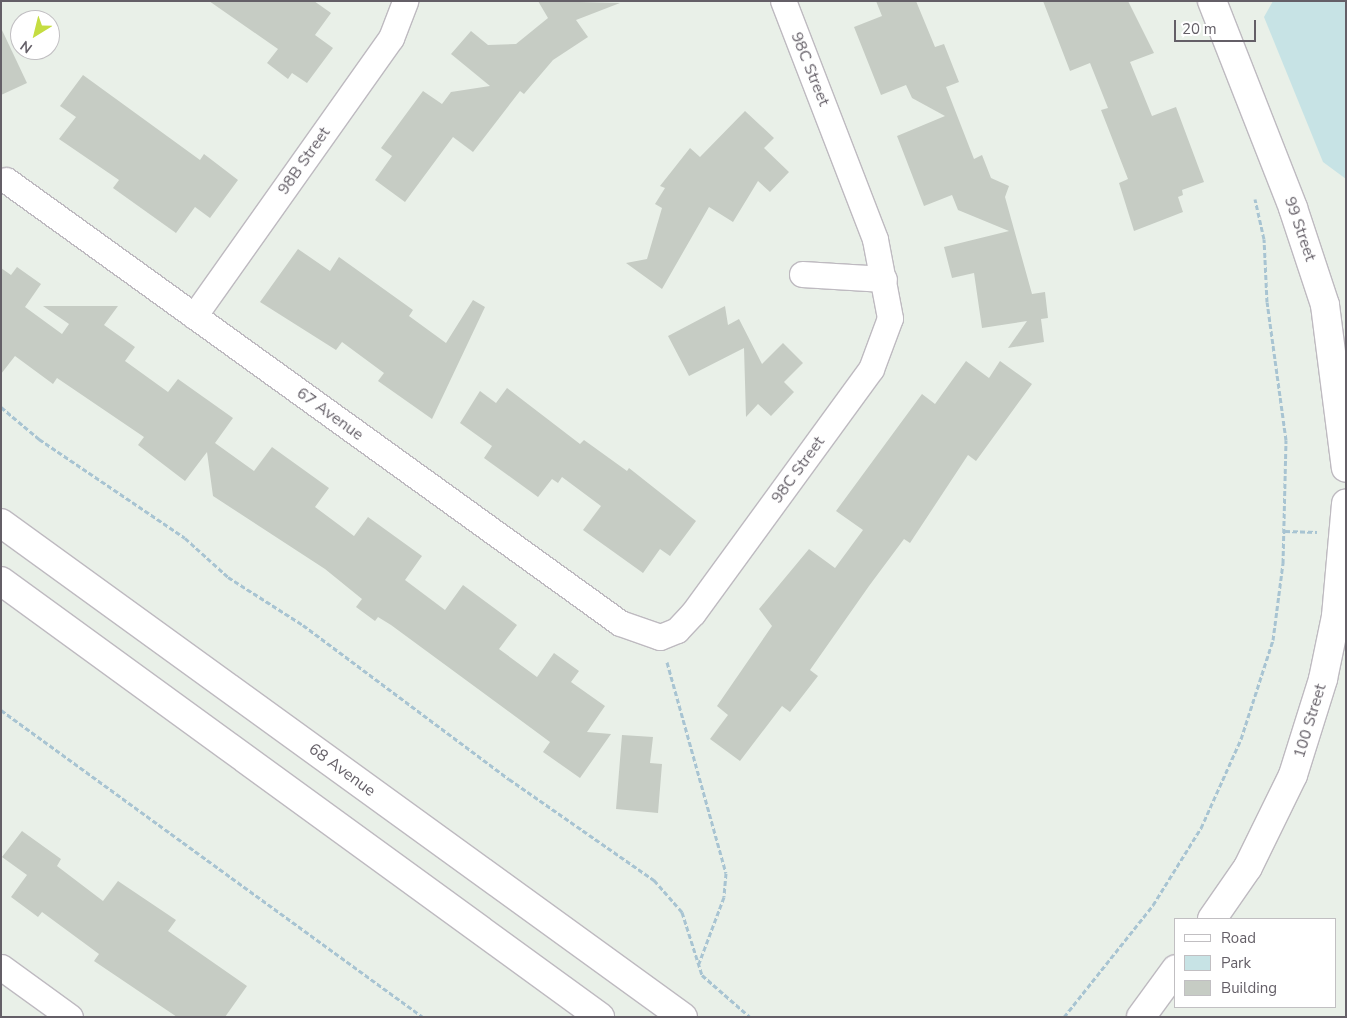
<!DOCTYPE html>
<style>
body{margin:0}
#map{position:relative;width:1347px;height:1018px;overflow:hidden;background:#e9f0e8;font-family:"Nunito Sans",sans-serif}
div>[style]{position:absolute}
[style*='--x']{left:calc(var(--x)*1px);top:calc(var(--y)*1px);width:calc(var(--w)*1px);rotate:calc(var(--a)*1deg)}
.green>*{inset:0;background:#c7e3e5}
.building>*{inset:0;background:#c6ccc4}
.path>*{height:3px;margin-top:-1.5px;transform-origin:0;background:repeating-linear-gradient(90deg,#a8c4d2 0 5px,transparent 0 7.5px)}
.roads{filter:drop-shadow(1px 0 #bebac0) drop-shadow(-1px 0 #bebac0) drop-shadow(0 1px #bebac0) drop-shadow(0 -1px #bebac0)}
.street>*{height:25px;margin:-12.5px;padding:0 12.5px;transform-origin:12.5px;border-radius:12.5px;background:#fff}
.secondary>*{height:28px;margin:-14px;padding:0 14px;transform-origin:14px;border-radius:14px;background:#fff}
span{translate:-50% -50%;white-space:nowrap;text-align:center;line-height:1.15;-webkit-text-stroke:4.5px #fff;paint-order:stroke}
.street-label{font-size:16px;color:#645f67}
.frame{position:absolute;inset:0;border:2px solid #645f67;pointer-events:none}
.legend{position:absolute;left:1174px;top:918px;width:162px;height:90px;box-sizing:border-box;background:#fff;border:1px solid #c1bfc2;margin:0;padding:6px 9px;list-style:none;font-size:15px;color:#645f67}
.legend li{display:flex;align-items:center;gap:10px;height:25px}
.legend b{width:25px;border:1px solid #c1bfc2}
.north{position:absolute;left:10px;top:10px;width:50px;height:50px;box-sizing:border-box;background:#fff;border:1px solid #c1bfc2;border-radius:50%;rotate:216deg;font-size:14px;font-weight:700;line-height:20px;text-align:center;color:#645f67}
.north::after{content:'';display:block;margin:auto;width:18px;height:22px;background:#c5dd41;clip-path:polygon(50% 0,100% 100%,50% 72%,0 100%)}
.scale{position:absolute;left:1174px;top:20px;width:82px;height:22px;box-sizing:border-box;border:2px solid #645f67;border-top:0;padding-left:6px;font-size:15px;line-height:18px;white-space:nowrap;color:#645f67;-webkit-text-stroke:4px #fff;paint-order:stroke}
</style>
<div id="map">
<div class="green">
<div style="clip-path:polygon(1273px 1px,1346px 1px,1346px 179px,1323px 162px,1264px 17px)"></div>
</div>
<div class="building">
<div style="clip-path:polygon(209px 1px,314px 1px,331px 13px,315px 35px,333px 48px,307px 83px,292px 73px,288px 79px,267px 63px,278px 49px)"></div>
<div style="clip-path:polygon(538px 1px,620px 3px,576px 20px,588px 37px,553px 60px,524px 94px,520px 91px,473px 152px,453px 137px,405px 202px,375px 180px,392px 156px,381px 148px,423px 91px,442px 104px,451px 92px,490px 86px,451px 54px,471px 31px,488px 45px,516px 44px,548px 18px)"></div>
<div style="clip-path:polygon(876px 1px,916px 1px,935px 47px,944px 44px,959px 82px,946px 87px,974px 159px,982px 155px,991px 178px,1009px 186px,1005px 197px,1032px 294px,1045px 292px,1048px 318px,1041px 319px,1044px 342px,1008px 348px,1027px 321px,982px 328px,974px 273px,952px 278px,944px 247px,1009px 231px,958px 210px,952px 195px,924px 206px,897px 136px,945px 116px,912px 98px,906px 85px,881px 95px,854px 27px,882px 16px)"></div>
<div style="clip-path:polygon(1043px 1px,1128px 1px,1154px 53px,1130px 62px,1152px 116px,1176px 107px,1204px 182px,1182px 190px,1183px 195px,1178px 197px,1183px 212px,1134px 231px,1119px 183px,1128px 179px,1101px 110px,1108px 108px,1090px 63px,1070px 71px)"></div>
<div style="clip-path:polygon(1px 28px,27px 83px,1px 95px)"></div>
<div style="clip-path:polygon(83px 75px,200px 160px,204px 154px,238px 180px,210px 218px,195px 207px,176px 233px,113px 188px,119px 180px,59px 139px,76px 117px,60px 106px)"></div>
<div style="clip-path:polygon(745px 111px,774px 138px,764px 148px,789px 172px,770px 192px,758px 181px,733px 222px,709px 207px,662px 289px,626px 263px,647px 259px,662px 208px,655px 204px,665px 188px,660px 186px,690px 148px,700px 157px)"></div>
<div style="clip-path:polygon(298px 249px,330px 271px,339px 257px,413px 310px,409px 316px,446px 343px,473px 300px,485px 307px,432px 419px,378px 381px,384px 373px,342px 342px,336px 350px,260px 302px)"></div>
<div style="clip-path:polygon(17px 267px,41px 284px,25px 307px,62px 334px,69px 324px,43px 306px,118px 306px,104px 325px,135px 347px,125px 361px,168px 392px,178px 379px,233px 418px,215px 443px,254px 471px,272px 447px,329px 488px,315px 507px,354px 536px,368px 517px,422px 556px,405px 580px,445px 610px,463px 585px,517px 625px,499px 649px,537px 677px,554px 653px,579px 671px,571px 682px,605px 706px,587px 732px,611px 734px,580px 778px,543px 752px,550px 742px,391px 625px,378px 617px,375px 621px,356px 607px,362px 599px,325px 569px,213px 496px,207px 452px,185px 481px,138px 445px,144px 437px,57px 378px,53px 384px,15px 356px,1px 374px,1px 268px,11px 275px)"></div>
<div style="clip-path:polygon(725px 306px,728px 325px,739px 319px,762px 364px,783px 343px,803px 363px,784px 382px,794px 392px,771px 416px,758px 404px,746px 417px,744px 348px,689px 376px,668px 336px)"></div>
<div style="clip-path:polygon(966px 361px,989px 378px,1000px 361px,1032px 384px,976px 461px,968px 455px,910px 543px,904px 539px,869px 586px,810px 670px,818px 676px,790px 712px,782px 706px,740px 761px,710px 739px,728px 715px,717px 706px,772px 626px,759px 609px,809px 549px,835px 568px,863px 530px,836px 511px,922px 394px,935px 404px)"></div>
<div style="clip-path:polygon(507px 388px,580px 444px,584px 440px,627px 471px,629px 468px,696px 521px,670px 556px,660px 549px,643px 573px,583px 530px,601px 506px,562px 477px,558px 483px,552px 479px,538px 497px,484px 458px,492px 446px,460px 423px,480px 391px,496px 403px)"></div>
<div style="clip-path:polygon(622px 735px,653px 737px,650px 763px,662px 764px,658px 813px,616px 809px)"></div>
<div style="clip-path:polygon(22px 831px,61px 859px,57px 866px,103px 901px,118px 881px,176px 920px,168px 931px,247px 986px,225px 1017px,177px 1017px,94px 961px,99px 954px,42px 912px,38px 917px,11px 897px,27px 875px,2px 857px)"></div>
</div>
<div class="path">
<div style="--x:1;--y:407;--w:50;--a:40.1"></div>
<div style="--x:39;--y:439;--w:176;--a:34.1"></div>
<div style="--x:185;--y:538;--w:58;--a:42.2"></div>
<div style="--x:228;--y:577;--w:89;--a:32.6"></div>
<div style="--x:303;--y:625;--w:257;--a:36.8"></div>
<div style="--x:509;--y:779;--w:177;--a:34.9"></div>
<div style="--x:654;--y:880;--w:43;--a:48.8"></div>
<div style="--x:682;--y:912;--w:66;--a:72.4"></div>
<div style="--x:702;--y:975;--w:64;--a:41.2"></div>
<div style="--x:1285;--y:531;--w:32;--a:2"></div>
<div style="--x:667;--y:662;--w:219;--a:74.4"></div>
<div style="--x:726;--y:873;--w:24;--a:95"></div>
<div style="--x:724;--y:897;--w:71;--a:110.7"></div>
<div style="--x:1;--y:710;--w:522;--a:36.04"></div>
<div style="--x:1064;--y:1017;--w:143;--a:-51.5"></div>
<div style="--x:1153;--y:905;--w:91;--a:-58.1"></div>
<div style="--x:1201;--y:828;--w:98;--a:-65.8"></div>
<div style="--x:1241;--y:739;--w:104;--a:-72.1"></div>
<div style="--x:1273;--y:640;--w:78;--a:-82.6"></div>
<div style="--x:1283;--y:563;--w:123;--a:-88.6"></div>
<div style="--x:1286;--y:440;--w:139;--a:-97.8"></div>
<div style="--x:1267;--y:302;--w:63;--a:-92.7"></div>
<div style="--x:1264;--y:239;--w:41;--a:-102.7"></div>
</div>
<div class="roads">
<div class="street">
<div style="--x:6;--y:180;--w:757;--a:35.81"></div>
<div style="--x:620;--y:623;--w:42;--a:19.3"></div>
<div style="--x:660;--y:637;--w:18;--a:-22"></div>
<div style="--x:677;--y:630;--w:23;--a:-47"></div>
<div style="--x:693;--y:613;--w:302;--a:-53.9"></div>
<div style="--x:871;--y:369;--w:54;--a:-69.6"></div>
<div style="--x:890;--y:318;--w:80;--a:-100.8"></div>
<div style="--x:875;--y:239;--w:255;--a:-111.1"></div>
<div style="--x:802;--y:274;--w:82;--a:3.5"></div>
<div style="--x:194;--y:316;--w:341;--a:-54.7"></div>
<div style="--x:391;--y:38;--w:40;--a:-69"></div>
<div style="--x:1;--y:967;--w:85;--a:35.9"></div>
</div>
<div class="secondary">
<div style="--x:1212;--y:1;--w:222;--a:68.6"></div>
<div style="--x:1293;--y:208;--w:102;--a:71.7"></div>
<div style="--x:1325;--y:305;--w:164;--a:82.7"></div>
<div style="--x:1;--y:523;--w:842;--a:35.92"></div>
<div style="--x:1;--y:581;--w:741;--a:36.05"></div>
<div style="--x:1212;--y:919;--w:63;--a:-55.3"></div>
<div style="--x:1248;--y:867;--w:102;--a:-63.9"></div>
<div style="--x:1293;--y:775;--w:101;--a:-72.6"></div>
<div style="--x:1323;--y:679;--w:64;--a:-78.3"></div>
<div style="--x:1336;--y:616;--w:113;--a:-84.9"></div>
<div style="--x:1141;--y:1017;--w:59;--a:-53.9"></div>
</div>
</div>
<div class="street-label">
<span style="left:810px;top:69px;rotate:68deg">98C Street</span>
<span style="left:304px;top:161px;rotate:-55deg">98B Street</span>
<span style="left:1300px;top:229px;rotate:71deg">99 Street</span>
<span style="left:330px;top:414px;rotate:36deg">67 Avenue</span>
<span style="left:798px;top:470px;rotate:-54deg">98C Street</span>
<span style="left:1310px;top:721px;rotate:-73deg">100 Street</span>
<span style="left:342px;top:770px;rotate:36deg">68 Avenue</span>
</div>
<div class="frame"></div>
<ul class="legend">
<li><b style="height:6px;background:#fff"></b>Road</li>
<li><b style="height:14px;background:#c7e3e5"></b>Park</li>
<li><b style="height:14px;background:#c6ccc4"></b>Building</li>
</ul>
<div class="north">N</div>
<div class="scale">20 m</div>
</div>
